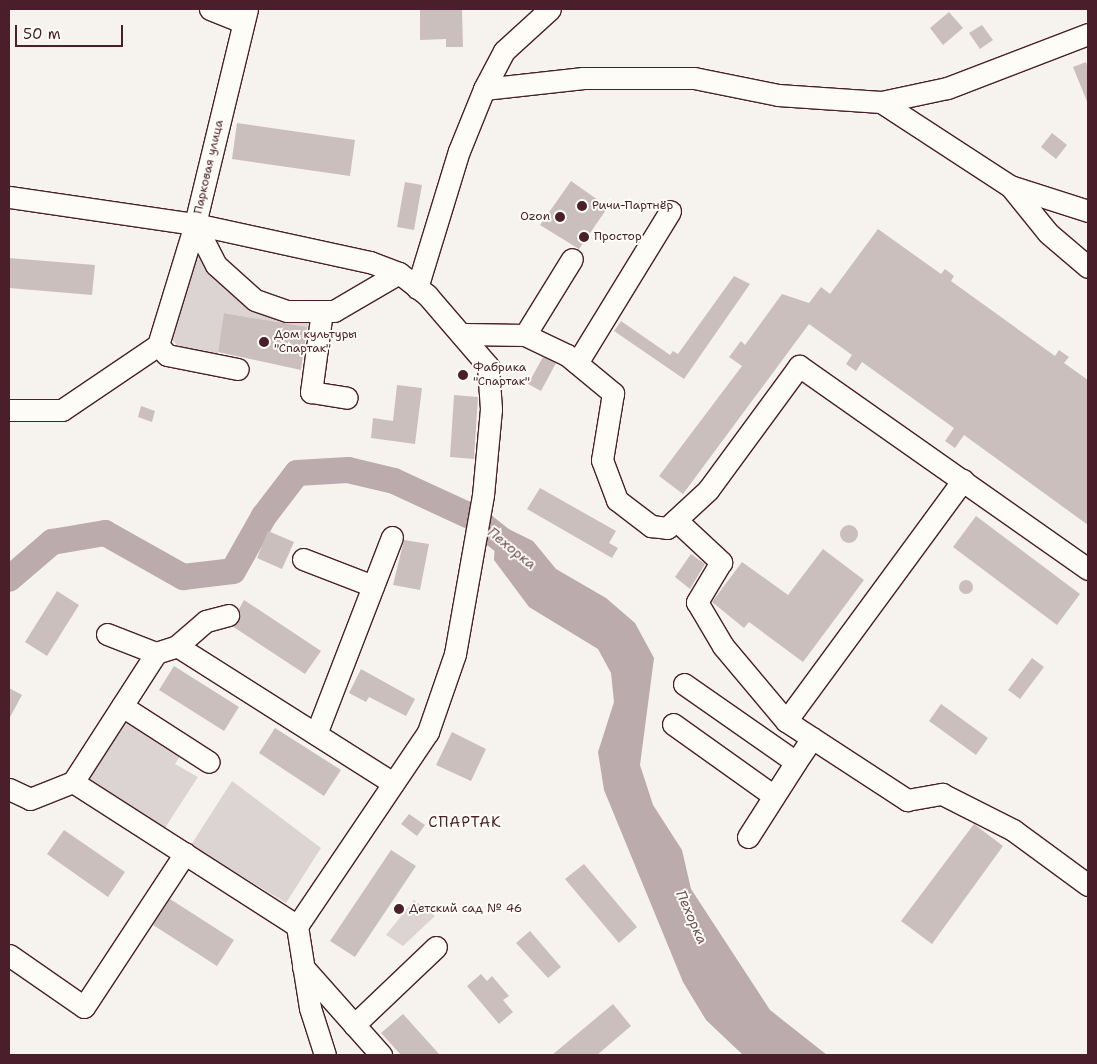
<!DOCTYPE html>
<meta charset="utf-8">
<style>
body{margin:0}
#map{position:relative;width:1097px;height:1064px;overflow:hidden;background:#f6f3ef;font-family:"Shantell Sans",sans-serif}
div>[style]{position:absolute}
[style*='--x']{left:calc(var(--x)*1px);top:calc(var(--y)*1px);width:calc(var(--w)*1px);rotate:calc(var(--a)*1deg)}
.green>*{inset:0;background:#dcd4d2}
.water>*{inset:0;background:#bbabac}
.river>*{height:26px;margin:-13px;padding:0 13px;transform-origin:13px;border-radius:13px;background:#bbabac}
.building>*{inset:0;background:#cbbfbe}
.round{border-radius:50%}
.roads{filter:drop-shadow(1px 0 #4a1f2b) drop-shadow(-1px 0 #4a1f2b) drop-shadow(0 1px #4a1f2b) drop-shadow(0 -1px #4a1f2b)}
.minor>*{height:21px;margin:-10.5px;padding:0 10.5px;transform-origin:10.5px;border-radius:10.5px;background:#fdfcf7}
.dots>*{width:14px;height:14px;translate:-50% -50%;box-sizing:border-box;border:2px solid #fdfcf7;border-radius:50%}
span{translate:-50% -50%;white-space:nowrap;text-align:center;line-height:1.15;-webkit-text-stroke:4px #fdfcf7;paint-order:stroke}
.street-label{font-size:12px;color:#4a1f2b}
.poi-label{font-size:12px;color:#4a1f2b}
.left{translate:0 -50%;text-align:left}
.right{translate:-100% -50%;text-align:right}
.water-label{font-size:14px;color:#725058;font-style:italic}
.quarter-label{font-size:15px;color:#4a1f2b;letter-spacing:1px}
.frame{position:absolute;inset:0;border:10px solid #4a1f2b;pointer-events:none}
.scale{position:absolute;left:15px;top:25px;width:108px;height:22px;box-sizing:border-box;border:2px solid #4a1f2b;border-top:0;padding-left:6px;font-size:15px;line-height:18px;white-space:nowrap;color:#4a1f2b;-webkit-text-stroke:4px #fdfcf7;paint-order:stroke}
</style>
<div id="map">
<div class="green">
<div style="clip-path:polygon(188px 246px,210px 250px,255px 300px,314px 311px,311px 328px,225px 313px,217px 356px,177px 345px,170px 338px)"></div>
<div style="clip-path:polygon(122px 706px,186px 747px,175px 764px,198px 777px,159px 837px,74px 782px)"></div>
<div style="clip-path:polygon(232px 781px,321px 848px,286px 903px,191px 845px)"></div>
<div style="clip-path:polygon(414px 900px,435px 916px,403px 946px,386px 935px)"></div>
</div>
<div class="water">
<div style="clip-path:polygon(496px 523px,533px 541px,556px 569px,606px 598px,635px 623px,654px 658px,640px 765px,653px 805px,682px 850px,691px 889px,770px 1010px,827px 1055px,743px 1055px,706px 1020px,683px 982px,604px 790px,598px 752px,614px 702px,611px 673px,598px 649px,529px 607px,494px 560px)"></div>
</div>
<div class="river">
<div style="--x:9;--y:579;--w:57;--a:-40.7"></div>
<div style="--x:52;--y:542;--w:54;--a:-9.6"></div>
<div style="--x:105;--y:533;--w:90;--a:29.4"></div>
<div style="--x:183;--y:577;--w:50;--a:-6.8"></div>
<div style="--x:233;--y:571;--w:63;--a:-60.6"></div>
<div style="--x:264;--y:516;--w:54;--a:-52.5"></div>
<div style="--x:297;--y:473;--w:51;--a:-3.4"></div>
<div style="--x:348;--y:470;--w:47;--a:13.4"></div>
<div style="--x:394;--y:481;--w:88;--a:24.8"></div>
<div style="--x:474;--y:518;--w:63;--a:38.5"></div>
</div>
<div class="building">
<div style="clip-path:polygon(420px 9px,462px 9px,463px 47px,446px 47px,446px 39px,420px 40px)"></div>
<div style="clip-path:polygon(949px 12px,963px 28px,943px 45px,930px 28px)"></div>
<div style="clip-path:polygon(982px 25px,993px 40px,980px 49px,969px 33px)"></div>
<div style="clip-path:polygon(1086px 62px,1088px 69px,1088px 104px,1073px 67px)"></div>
<div style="clip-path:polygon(237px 123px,355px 140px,350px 176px,232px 159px)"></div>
<div style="clip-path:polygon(1052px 133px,1067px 145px,1056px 159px,1041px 147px)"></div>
<div style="clip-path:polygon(571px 181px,608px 207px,579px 249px,540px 225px)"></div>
<div style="clip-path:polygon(405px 182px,422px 185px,414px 230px,397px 227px)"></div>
<div style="clip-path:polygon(878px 229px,941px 274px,945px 269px,954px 276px,951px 281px,1055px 356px,1059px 350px,1069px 357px,1064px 363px,1088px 380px,1088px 525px,964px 435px,955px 448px,945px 441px,954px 428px,862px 362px,856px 371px,846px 364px,852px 355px,809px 324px,683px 494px,659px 476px,742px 366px,729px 357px,741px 341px,745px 345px,782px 294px,809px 303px,821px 287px,830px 294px)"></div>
<div style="clip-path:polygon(9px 258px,95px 265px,92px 295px,9px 288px)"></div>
<div style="clip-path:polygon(734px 276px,750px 284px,684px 379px,614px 331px,621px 321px,670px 355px,673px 351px,678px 354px)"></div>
<div style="clip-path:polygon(224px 313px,307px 327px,301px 370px,218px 352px)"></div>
<div style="clip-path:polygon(543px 357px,556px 363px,541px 391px,528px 384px)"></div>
<div style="clip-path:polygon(397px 385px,422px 388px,415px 444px,371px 438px,373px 418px,393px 421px)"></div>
<div style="clip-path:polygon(454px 395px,478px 397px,474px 459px,450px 457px)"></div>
<div style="clip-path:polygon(141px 406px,155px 411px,152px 422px,138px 417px)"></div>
<div style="clip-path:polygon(540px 488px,616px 531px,609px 543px,618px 548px,612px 558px,527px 509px)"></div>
<div style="clip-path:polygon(976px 516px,1080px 594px,1057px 625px,953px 547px)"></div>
<div class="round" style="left:840px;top:525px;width:18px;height:18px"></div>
<div style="clip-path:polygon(268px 531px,294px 542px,282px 569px,257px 558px)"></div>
<div style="clip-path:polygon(404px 540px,429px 544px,420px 590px,393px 585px)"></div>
<div style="clip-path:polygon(823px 549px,864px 580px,803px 662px,749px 622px,744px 628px,712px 602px,742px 562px,788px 595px)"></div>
<div style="clip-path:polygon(691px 554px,705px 564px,690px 589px,675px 577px)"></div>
<div class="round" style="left:959px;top:580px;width:14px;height:14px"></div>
<div style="clip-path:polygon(57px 591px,79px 605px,47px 656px,25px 642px)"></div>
<div style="clip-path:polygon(244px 600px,321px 651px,305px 674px,232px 626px,240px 619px,239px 609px)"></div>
<div style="clip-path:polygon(1032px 658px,1044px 667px,1020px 699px,1008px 690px)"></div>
<div style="clip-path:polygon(174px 666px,239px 707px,224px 731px,159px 690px)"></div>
<div style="clip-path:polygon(361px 669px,415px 699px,406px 716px,369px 697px,366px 702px,349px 693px)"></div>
<div style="clip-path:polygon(9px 688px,22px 695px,9px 719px)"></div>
<div style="clip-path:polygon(941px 704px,988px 738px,976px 755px,929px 721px)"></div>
<div style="clip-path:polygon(275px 728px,341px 770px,324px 796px,259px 753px)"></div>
<div style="clip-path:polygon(452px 732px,486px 749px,471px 781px,436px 765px)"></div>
<div style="clip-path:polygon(409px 814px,425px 825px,417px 836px,401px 824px)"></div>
<div style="clip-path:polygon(974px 824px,1003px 846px,932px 944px,901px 921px)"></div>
<div style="clip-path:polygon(64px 830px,125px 872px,108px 897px,47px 854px)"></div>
<div style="clip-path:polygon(391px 850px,416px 866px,355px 957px,330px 941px)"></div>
<div style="clip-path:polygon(584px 864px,637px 927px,619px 943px,565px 879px)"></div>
<div style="clip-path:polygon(170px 899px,234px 940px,217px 966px,153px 925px)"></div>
<div style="clip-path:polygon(530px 931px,561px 967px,548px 978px,516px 943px)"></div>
<div style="clip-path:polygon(481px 974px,487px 981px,492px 976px,509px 996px,503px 1000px,513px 1012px,499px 1024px,467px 986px)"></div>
<div style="clip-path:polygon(613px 1004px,631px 1026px,597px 1055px,552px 1055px)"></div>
<div style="clip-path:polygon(403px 1014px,440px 1055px,401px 1055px,381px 1033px)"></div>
</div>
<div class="roads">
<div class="minor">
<div style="--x:210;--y:9;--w:35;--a:22"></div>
<div style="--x:247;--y:9;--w:221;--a:103.6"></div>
<div style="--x:195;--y:224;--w:46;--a:62.9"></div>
<div style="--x:216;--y:265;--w:52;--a:41.9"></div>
<div style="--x:255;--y:300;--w:34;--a:19"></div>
<div style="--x:287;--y:311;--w:47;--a:0"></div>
<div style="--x:334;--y:311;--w:75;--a:-30.3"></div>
<div style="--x:1088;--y:34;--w:151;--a:159"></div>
<div style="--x:947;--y:88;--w:67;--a:168"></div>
<div style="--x:881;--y:102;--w:154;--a:33.1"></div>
<div style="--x:1010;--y:186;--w:60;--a:51"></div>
<div style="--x:1048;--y:233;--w:52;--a:40.4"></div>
<div style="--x:484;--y:89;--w:100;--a:-6.3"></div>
<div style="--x:583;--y:78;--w:111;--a:0"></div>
<div style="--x:694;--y:78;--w:86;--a:11.4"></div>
<div style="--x:778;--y:95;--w:103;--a:3.9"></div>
<div style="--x:1010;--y:186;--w:82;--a:17.8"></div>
<div style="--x:9;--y:197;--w:188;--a:8.3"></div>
<div style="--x:195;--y:224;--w:179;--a:12.3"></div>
<div style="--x:370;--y:262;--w:31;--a:21"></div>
<div style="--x:399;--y:273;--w:36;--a:38"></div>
<div style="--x:427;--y:295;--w:94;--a:49.3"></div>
<div style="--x:488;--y:366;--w:43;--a:86"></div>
<div style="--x:491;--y:409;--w:86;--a:95.3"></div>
<div style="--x:483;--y:495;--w:161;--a:100"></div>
<div style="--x:455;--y:654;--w:83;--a:109.1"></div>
<div style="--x:428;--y:732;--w:234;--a:124"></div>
<div style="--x:297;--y:926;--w:83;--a:81"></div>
<div style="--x:310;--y:1008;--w:49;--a:72.3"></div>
<div style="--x:195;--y:224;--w:127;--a:107"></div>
<div style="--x:158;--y:345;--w:13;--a:48"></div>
<div style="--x:167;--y:355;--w:72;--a:11.2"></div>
<div style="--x:417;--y:288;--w:143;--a:-73"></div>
<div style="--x:459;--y:151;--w:67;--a:-68"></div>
<div style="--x:484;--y:89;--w:43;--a:-62.2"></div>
<div style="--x:504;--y:51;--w:62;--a:-42.4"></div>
<div style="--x:322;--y:311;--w:82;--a:97.7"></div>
<div style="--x:311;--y:392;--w:36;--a:9"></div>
<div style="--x:463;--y:334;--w:62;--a:0.9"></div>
<div style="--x:525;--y:335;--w:47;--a:25.5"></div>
<div style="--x:567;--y:355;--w:60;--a:39.6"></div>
<div style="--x:613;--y:393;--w:68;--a:99.3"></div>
<div style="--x:602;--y:460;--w:43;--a:69.4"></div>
<div style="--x:617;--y:500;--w:43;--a:37.4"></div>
<div style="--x:651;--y:526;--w:16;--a:7"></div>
<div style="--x:667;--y:528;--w:56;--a:-42.8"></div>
<div style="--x:708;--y:490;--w:154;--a:-53.7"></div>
<div style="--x:799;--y:366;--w:353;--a:35.1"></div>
<div style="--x:525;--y:335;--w:89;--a:-58.3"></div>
<div style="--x:577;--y:363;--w:178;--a:-58.5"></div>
<div style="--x:9;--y:410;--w:53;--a:0"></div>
<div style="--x:62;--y:410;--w:116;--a:-34.1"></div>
<div style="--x:676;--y:520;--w:62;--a:43"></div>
<div style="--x:721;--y:562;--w:47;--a:121"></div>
<div style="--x:697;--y:602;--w:51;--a:59.4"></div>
<div style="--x:723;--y:646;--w:98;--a:50"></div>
<div style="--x:786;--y:721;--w:299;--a:-53.7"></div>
<div style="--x:303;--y:559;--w:75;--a:21.1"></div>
<div style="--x:107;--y:634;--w:53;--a:21.2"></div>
<div style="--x:177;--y:646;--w:38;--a:-41"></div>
<div style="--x:206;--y:621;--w:23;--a:-15"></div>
<div style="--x:684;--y:684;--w:136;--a:34.9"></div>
<div style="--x:796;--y:762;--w:29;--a:-56"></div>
<div style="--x:122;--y:706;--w:103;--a:32.8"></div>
<div style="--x:786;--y:721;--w:145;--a:33.1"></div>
<div style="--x:907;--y:800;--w:36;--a:-10"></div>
<div style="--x:942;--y:794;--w:80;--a:26.9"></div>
<div style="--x:1013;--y:830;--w:93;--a:36.3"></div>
<div style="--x:673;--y:724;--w:124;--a:35.5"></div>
<div style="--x:316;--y:734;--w:211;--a:-68.9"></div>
<div style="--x:73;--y:782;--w:153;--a:-57.2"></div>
<div style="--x:156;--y:653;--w:22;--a:-18"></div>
<div style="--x:177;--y:646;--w:256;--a:32.4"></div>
<div style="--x:9;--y:789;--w:23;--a:25"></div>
<div style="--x:30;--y:799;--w:46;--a:-21.6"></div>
<div style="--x:73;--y:782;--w:266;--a:32.7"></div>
<div style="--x:748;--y:837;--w:89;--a:-57.4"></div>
<div style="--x:9;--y:955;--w:91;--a:34.7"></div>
<div style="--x:84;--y:1007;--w:184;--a:-56.7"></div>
<div style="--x:303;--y:967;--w:118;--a:48.4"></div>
<div style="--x:354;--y:1025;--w:113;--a:-43.6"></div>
</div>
</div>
<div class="dots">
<div style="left:582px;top:206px;background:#4a1f2b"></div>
<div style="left:560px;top:217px;background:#4a1f2b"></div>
<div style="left:584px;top:237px;background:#4a1f2b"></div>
<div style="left:264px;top:342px;background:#4a1f2b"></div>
<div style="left:463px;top:375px;background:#4a1f2b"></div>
<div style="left:399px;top:909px;background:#4a1f2b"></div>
</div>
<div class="street-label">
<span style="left:209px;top:167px;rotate:-77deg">Парковая улица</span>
</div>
<div class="poi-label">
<span class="left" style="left:592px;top:206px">Ричи-Партнёр</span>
<span class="right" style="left:550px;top:217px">Ozon</span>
<span class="left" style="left:594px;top:237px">Простор</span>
<span class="left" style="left:274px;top:342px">Дом культуры<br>"Спартак"</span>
<span class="left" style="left:473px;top:375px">Фабрика<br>"Спартак"</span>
<span class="left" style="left:409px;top:909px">Детский сад № 46</span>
</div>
<div class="water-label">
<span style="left:512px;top:548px;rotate:39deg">Пехорка</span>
<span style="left:692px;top:917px;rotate:66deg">Пехорка</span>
</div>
<div class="quarter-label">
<span style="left:465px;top:823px">СПАРТАК</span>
</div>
<div class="frame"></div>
<div class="scale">50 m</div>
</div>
